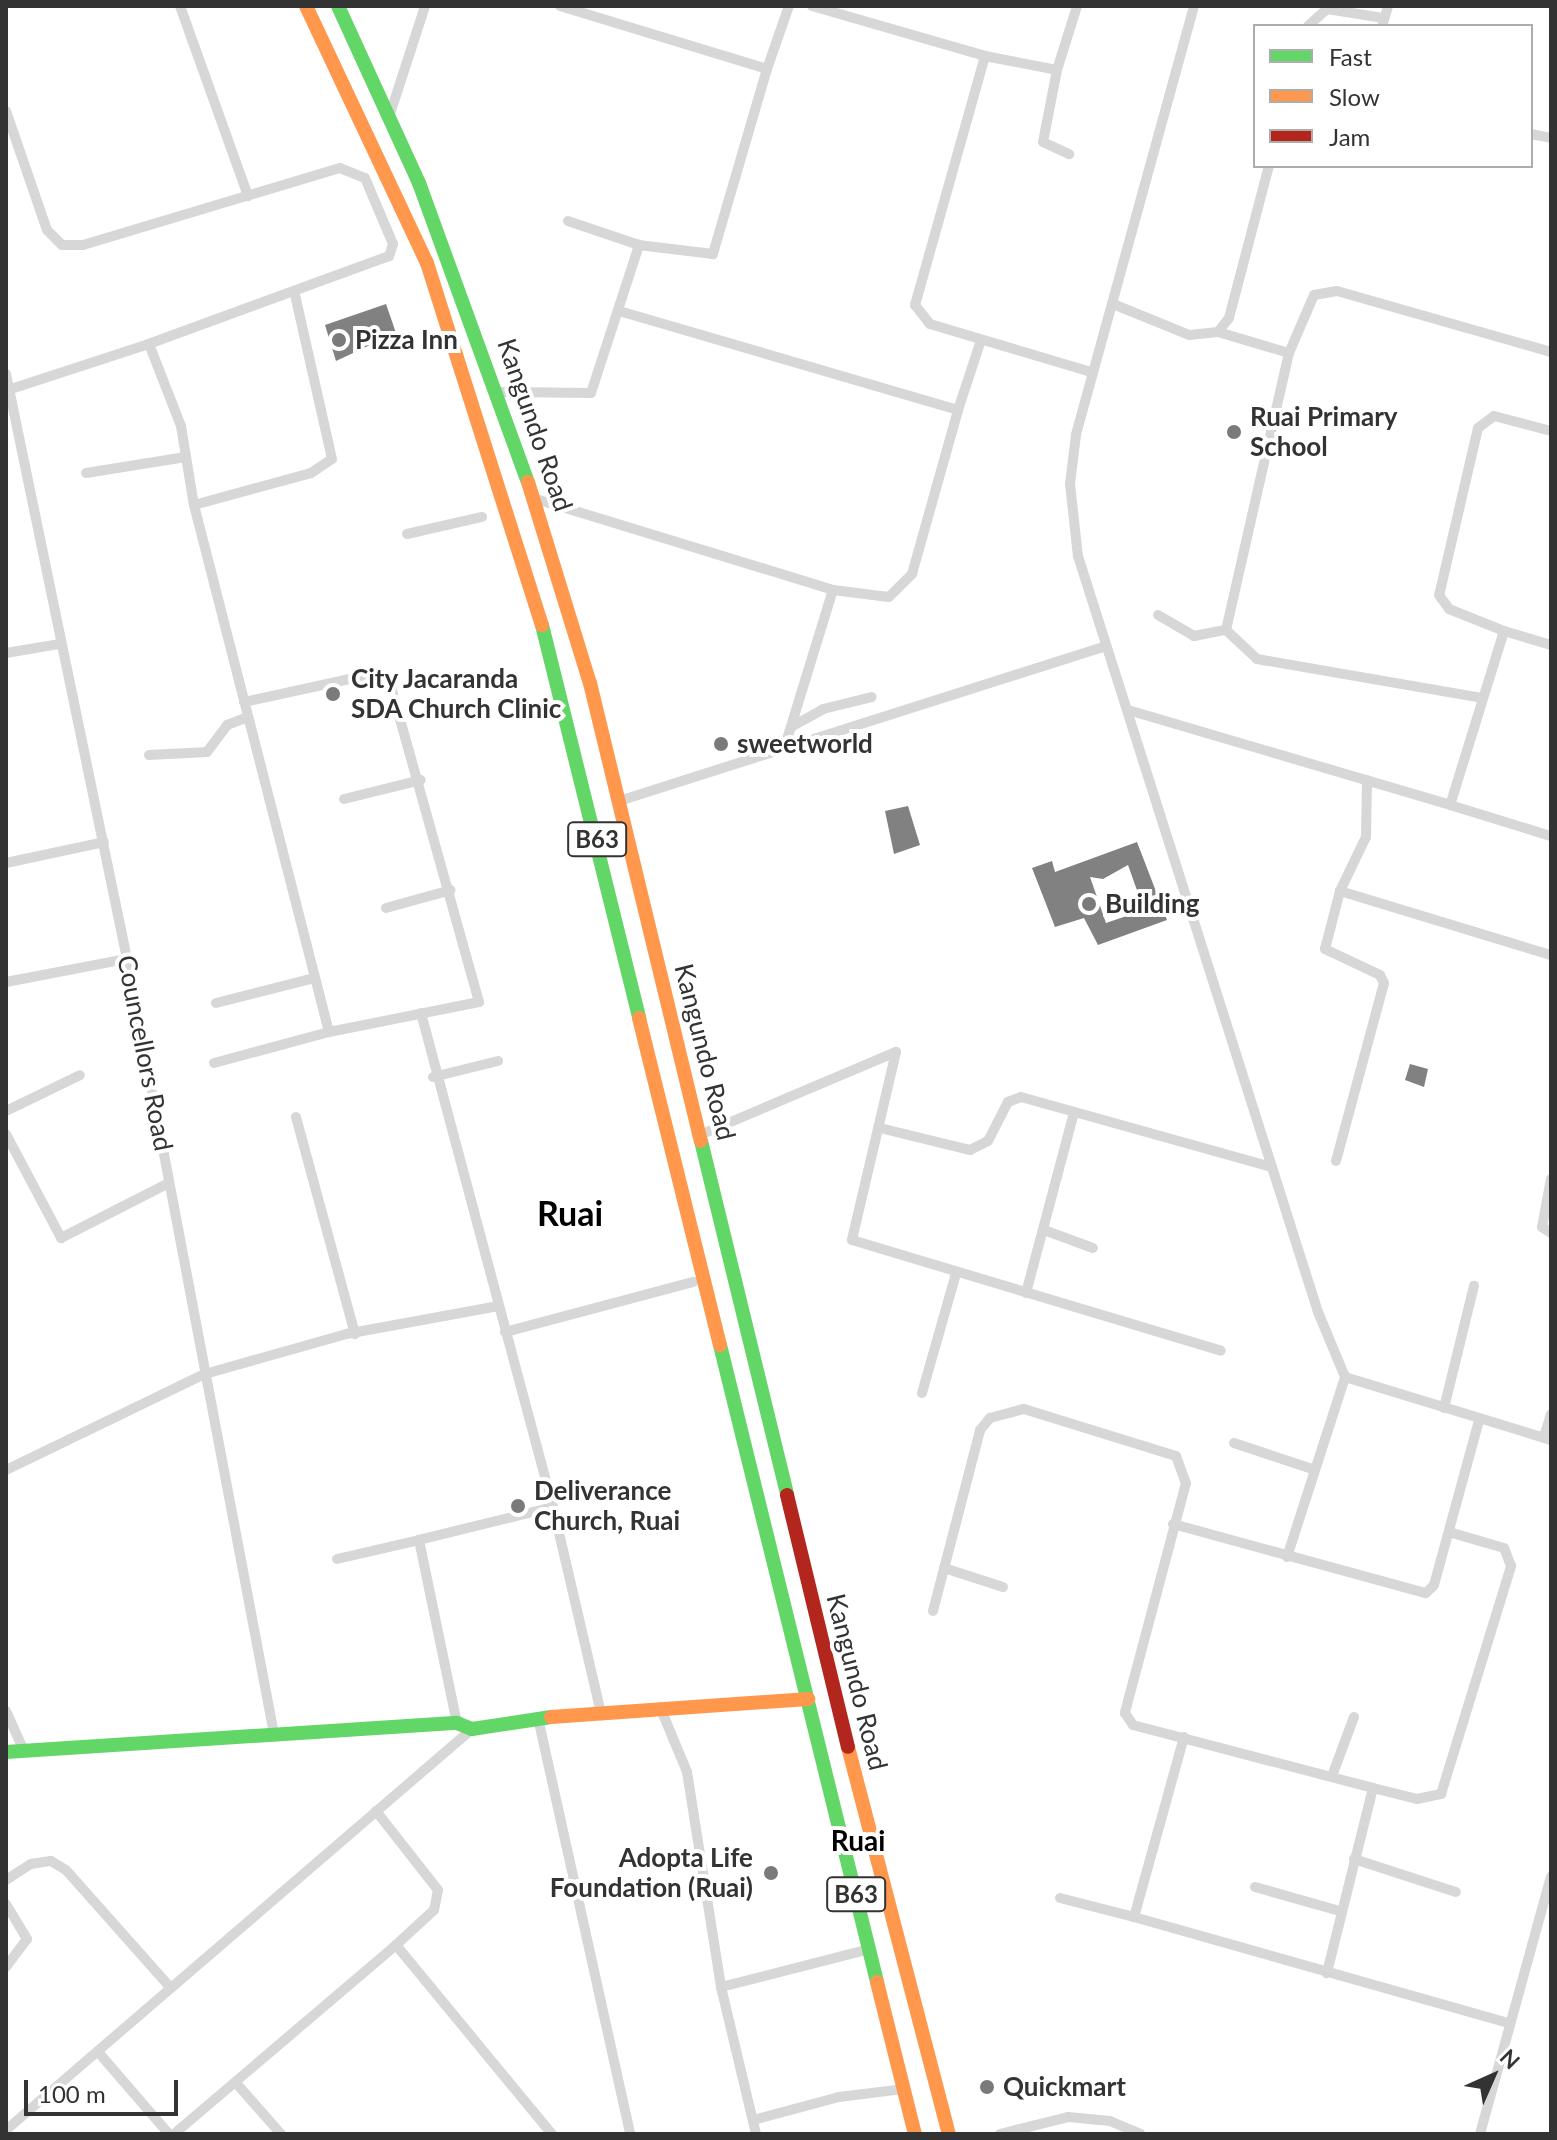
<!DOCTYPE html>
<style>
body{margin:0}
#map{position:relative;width:1557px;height:2140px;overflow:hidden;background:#fff;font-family:Lato,sans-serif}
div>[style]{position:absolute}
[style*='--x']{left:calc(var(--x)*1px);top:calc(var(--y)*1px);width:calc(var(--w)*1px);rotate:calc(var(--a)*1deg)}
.building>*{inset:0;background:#818181}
.street>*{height:10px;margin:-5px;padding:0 5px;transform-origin:5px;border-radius:5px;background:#d7d7d7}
.fast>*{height:14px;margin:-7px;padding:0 7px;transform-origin:7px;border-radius:7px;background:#63d668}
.slow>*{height:14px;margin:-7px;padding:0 7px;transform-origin:7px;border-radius:7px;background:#ff974d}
.jam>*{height:14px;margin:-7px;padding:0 7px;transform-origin:7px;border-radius:7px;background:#b3261e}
.dots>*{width:22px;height:22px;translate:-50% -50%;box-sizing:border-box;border:4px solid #fff;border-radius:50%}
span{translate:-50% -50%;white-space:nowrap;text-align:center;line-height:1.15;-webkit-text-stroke:8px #fff;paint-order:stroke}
.shield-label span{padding:2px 6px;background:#fff;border:2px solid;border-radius:6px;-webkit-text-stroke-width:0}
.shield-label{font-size:24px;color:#333;font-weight:700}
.poi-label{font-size:26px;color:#333;font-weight:700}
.left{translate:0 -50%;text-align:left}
.right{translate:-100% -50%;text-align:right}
.street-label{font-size:26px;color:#333}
.neighbourhood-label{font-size:28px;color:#000;font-weight:700}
.district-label{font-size:34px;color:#000;font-weight:700}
.frame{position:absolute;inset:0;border:8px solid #333;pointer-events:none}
.legend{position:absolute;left:1253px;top:24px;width:280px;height:144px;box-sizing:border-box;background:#fff;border:2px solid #adadad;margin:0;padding:10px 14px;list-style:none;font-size:24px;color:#333}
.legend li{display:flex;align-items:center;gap:16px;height:40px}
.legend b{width:40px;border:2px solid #adadad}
.north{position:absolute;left:1453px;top:2036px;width:80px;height:80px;-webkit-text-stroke:6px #fff;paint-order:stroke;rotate:45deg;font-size:22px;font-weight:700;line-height:32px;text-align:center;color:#333}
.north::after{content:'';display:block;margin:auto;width:28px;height:36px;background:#333;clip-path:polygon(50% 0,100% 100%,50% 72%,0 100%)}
.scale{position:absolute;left:24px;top:2080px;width:154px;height:36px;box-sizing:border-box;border:4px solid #333;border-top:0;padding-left:10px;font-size:24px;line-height:28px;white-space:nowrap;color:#333;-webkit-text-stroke:6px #fff;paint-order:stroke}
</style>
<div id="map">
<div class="building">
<div style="clip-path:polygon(386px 304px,396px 333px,336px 361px,325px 325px)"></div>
<div style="clip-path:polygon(908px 806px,920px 845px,894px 854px,885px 811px)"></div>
<div style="clip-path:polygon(evenodd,1137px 842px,1167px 920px,1098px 945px,1084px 918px,1055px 927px,1032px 868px,1052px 861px,1055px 872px,1137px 842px,1128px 865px,1144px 910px,1106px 923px,1090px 877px,1103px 879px,1128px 865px)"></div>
<div style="clip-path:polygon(1410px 1064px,1428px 1069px,1424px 1087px,1405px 1080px)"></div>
</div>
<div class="street">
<div style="--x:180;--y:6;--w:202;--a:70.3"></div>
<div style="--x:560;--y:6;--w:216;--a:16.9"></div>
<div style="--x:767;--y:69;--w:193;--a:106.3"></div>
<div style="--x:713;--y:254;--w:75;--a:-173.1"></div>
<div style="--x:639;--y:245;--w:75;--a:-161.3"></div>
<div style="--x:812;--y:6;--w:180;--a:16.1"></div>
<div style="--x:985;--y:56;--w:259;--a:105.7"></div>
<div style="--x:915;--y:305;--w:24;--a:52"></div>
<div style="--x:930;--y:324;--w:168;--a:16.6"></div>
<div style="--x:1194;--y:6;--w:445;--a:105.4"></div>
<div style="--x:1076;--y:435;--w:49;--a:97"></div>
<div style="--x:1070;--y:484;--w:72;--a:83.7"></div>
<div style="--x:1078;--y:556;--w:793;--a:72.39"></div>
<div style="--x:1318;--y:1312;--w:70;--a:67.4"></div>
<div style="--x:1345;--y:1377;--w:215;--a:17"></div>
<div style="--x:1308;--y:26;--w:25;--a:-42"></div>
<div style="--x:1327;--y:9;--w:58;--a:9"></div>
<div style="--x:1382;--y:26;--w:21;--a:-73"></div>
<div style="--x:985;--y:56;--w:73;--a:11"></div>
<div style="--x:1057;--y:70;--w:67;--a:-72.6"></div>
<div style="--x:767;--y:69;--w:67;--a:-70.8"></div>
<div style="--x:1057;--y:70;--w:73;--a:101"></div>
<div style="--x:1043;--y:142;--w:29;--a:25"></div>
<div style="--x:6;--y:111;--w:126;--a:71"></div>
<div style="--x:47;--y:230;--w:21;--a:45"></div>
<div style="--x:62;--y:245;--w:21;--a:0"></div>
<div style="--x:83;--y:245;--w:268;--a:-16.7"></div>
<div style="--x:340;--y:168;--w:27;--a:22"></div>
<div style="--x:365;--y:178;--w:72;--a:67"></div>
<div style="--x:393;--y:244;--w:13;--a:108"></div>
<div style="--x:389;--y:256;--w:256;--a:159.9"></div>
<div style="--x:390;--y:114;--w:114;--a:-72"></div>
<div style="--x:1531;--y:134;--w:20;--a:11"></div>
<div style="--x:1113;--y:304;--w:82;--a:22.2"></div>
<div style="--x:1189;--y:335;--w:29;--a:-6"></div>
<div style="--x:1218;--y:332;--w:74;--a:16.5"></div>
<div style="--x:1218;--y:332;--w:18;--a:-52"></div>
<div style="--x:1229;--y:318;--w:157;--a:-75.3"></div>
<div style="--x:6;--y:374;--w:597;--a:78.31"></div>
<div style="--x:127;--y:959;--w:789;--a:79.26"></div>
<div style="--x:11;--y:389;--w:145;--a:-18.1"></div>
<div style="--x:149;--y:344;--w:88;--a:68.7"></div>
<div style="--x:181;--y:426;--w:80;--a:80.7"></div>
<div style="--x:194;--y:505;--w:544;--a:75.63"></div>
<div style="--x:329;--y:1032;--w:153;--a:-11.3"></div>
<div style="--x:479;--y:1002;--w:334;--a:-105.6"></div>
<div style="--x:389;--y:680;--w:22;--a:-167"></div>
<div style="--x:368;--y:675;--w:127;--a:167.7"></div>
<div style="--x:500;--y:392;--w:91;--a:0.6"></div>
<div style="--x:591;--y:393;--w:156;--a:-72"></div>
<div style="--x:958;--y:410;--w:74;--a:-71.8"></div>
<div style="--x:1551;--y:431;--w:59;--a:-165.3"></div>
<div style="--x:1494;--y:416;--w:20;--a:143"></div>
<div style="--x:1478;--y:428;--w:171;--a:103.1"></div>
<div style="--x:1439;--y:595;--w:17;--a:54"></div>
<div style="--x:1449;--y:609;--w:59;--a:21.8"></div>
<div style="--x:1504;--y:631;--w:182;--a:107.2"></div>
<div style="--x:1450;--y:805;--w:106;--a:17.1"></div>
<div style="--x:86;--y:473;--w:101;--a:-9.1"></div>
<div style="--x:536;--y:499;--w:311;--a:17"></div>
<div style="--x:833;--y:590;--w:56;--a:7.1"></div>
<div style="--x:889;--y:597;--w:33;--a:-45"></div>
<div style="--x:912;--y:574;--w:170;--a:-74.3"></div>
<div style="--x:958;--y:410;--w:353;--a:-163.7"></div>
<div style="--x:194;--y:505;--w:121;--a:-15.3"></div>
<div style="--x:311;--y:473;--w:25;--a:-34"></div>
<div style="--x:332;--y:459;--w:172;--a:-102.7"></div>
<div style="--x:407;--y:534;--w:77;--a:-12.8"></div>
<div style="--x:1158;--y:615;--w:42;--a:30.3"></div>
<div style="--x:1194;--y:636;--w:33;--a:-11"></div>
<div style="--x:1226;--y:630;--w:42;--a:43.1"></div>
<div style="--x:1257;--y:659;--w:228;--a:9.8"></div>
<div style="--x:1226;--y:630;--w:284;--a:-77.2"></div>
<div style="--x:1289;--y:353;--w:63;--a:-66.7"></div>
<div style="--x:1314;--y:295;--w:23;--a:-10"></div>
<div style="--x:1337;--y:291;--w:223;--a:15.9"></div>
<div style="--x:1504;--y:631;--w:49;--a:16.6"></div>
<div style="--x:6;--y:653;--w:55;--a:-9.5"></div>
<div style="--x:1128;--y:710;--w:336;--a:16.4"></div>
<div style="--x:791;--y:727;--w:37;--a:-29"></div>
<div style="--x:823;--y:709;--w:50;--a:-13.8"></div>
<div style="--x:784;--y:749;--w:166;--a:-72.9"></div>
<div style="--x:149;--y:755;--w:58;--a:-3"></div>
<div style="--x:207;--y:752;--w:34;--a:-53"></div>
<div style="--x:227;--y:725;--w:22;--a:-21"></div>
<div style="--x:344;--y:799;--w:79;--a:-13.9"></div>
<div style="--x:619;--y:801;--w:508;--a:-17.65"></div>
<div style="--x:6;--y:863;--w:100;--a:-12.1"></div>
<div style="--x:1340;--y:891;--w:220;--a:16.9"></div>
<div style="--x:386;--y:908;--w:67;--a:-15.5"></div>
<div style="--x:6;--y:982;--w:123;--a:-10.8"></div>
<div style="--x:216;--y:1003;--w:101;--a:-14.3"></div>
<div style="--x:421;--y:1013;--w:511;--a:75.04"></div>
<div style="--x:553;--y:1507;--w:138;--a:166.2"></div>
<div style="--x:419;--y:1540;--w:187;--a:78.3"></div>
<div style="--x:214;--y:1063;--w:119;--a:-15.1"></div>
<div style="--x:433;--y:1077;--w:67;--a:-13.8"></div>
<div style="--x:6;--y:1111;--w:82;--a:-25.9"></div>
<div style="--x:296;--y:1117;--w:225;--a:74.8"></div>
<div style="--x:880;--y:1128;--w:93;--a:13.7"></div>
<div style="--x:970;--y:1150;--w:20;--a:-27"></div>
<div style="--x:988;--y:1141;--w:44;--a:-62.9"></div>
<div style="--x:1008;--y:1102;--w:14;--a:-21"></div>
<div style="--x:1021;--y:1097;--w:260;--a:15.6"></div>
<div style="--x:6;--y:1134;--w:118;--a:62.1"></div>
<div style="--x:61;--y:1238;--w:121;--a:-27"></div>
<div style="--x:700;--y:1135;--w:213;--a:-23"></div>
<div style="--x:896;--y:1052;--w:193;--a:103.2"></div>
<div style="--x:852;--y:1240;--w:385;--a:16.7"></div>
<div style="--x:1336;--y:1161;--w:184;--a:-74.9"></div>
<div style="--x:1384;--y:983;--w:9;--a:-117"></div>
<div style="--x:1380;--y:975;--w:61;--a:-154.7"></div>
<div style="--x:1325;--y:949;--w:60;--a:-75.5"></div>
<div style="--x:1340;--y:891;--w:60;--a:-64.3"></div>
<div style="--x:1366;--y:837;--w:57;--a:-89"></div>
<div style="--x:1551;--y:1179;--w:49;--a:100.6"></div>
<div style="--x:1542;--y:1227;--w:11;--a:34"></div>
<div style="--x:1044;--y:1230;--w:52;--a:20.2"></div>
<div style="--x:1026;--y:1293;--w:186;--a:-75.1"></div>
<div style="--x:505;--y:1332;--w:195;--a:-14.9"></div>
<div style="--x:922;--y:1393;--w:124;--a:-74.1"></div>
<div style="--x:1444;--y:1408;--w:126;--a:-76.2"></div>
<div style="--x:1544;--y:1437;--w:24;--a:-73"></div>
<div style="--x:1234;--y:1443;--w:85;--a:18.4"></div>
<div style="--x:6;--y:1470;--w:221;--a:-25.8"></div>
<div style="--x:205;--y:1374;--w:147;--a:-15.8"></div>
<div style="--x:346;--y:1334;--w:155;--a:-10.4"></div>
<div style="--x:553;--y:1507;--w:212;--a:76.9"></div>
<div style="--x:1173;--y:1524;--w:262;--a:15.3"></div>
<div style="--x:1426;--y:1593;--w:11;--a:-45"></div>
<div style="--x:1434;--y:1585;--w:171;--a:-74.7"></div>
<div style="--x:1287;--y:1557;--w:189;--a:-72.1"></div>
<div style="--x:337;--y:1559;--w:84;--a:-13"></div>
<div style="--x:944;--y:1568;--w:62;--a:17.9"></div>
<div style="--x:933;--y:1611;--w:187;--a:-75.4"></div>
<div style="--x:980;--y:1430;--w:16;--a:-50"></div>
<div style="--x:990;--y:1418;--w:35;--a:-15"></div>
<div style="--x:1024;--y:1409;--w:159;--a:17.2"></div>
<div style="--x:1176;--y:1456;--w:29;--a:70"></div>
<div style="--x:1186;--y:1483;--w:238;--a:104.9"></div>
<div style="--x:1125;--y:1713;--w:14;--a:56"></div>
<div style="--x:1133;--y:1725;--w:248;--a:14.7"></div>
<div style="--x:1373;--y:1788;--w:191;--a:104"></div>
<div style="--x:660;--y:1707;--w:70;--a:67.4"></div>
<div style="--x:687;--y:1772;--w:218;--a:81"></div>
<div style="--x:721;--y:1987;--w:151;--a:76.6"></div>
<div style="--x:6;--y:1711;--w:44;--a:65.8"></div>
<div style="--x:538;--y:1718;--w:426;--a:77.5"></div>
<div style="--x:1184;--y:1737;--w:187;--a:105.5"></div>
<div style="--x:1134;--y:1917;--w:390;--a:15.8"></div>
<div style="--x:1332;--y:1776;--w:63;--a:-69.6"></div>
<div style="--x:1373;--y:1788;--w:45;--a:14"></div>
<div style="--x:1417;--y:1799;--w:25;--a:-12"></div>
<div style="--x:1441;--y:1794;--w:239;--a:-72.9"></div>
<div style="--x:1511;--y:1566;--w:19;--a:-111"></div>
<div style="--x:1504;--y:1548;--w:57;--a:-163.8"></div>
<div style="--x:376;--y:1811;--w:100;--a:51.9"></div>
<div style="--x:438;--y:1890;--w:20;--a:101"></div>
<div style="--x:434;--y:1910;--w:52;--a:137.4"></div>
<div style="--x:1354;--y:1859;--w:107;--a:17.9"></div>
<div style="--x:6;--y:1880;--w:30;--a:-33"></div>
<div style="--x:31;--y:1864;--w:20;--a:-9"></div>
<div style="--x:51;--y:1861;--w:17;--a:31"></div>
<div style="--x:66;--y:1870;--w:157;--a:48.4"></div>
<div style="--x:1255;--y:1887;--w:88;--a:15.8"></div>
<div style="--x:1060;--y:1898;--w:76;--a:14.4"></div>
<div style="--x:6;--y:1904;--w:41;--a:59"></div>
<div style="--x:27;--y:1939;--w:35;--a:127"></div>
<div style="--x:721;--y:1987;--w:154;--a:-14.3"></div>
<div style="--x:99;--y:2053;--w:107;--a:49.2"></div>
<div style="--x:236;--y:2083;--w:68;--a:48.6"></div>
<div style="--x:753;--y:2120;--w:89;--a:-15"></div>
<div style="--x:839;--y:2097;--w:64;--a:-7.1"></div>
<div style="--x:6;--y:2130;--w:615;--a:-40.71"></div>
<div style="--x:174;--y:2134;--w:292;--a:-40.4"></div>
<div style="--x:396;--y:1945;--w:245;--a:50.5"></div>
<div style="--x:1000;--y:2134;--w:70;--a:-14"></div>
<div style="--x:1068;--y:2117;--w:42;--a:5.4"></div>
<div style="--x:1110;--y:2121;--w:33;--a:23"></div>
<div style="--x:1480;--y:2134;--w:267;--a:-74.6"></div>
</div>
<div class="fast">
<div style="--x:338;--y:6;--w:195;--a:65.4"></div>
<div style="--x:419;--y:183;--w:318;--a:70"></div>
<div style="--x:542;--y:625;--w:405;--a:76.1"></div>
<div style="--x:701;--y:1141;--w:364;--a:76.3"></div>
<div style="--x:720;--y:1345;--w:656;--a:76.15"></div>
<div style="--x:6;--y:1752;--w:452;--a:-3.7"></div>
<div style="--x:457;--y:1723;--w:16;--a:22"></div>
<div style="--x:472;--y:1729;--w:80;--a:-8.6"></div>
</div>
<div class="slow">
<div style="--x:306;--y:6;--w:284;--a:64.8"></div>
<div style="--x:427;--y:263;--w:380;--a:72.4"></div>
<div style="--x:528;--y:482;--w:210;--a:72.9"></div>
<div style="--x:590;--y:683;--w:471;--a:76.4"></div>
<div style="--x:639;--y:1018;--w:337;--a:76.1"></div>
<div style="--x:551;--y:1717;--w:258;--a:-4"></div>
<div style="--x:848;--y:1747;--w:400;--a:75.4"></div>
<div style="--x:877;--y:1982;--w:157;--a:76"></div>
</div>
<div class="jam">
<div style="--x:787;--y:1495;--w:259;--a:76.4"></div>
</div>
<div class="dots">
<div style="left:339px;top:340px;background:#7a7a7a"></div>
<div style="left:1234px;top:432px;background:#7a7a7a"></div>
<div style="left:333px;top:694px;background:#7a7a7a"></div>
<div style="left:721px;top:744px;background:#7a7a7a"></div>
<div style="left:1089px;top:904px;background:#7a7a7a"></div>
<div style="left:518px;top:1506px;background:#7a7a7a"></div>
<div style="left:771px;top:1873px;background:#7a7a7a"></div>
<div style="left:987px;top:2087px;background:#7a7a7a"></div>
</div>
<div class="shield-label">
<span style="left:597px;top:839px">B63</span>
<span style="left:856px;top:1894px">B63</span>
</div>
<div class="poi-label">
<span class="left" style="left:355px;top:340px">Pizza Inn</span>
<span class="left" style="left:1250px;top:432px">Ruai Primary<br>School</span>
<span class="left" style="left:351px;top:694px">City Jacaranda<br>SDA Church Clinic</span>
<span class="left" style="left:737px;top:744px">sweetworld</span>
<span class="left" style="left:1105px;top:904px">Building</span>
<span class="left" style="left:534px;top:1506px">Deliverance<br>Church, Ruai</span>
<span class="right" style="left:753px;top:1873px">Adopta Life<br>Foundation (Ruai)</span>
<span class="left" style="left:1003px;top:2087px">Quickmart</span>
</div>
<div class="street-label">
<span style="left:535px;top:425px;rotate:71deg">Kangundo Road</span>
<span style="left:705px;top:1052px;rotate:76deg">Kangundo Road</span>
<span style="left:145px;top:1053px;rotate:79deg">Councellors Road</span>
<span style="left:857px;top:1682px;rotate:76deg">Kangundo Road</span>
</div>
<div class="neighbourhood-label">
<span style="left:858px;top:1840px">Ruai</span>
</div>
<div class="district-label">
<span style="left:570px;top:1213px">Ruai</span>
</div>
<div class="frame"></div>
<ul class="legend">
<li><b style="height:10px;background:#63d668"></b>Fast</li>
<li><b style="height:10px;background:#ff974d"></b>Slow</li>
<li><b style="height:10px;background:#b3261e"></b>Jam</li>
</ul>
<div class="north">N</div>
<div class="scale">100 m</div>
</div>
